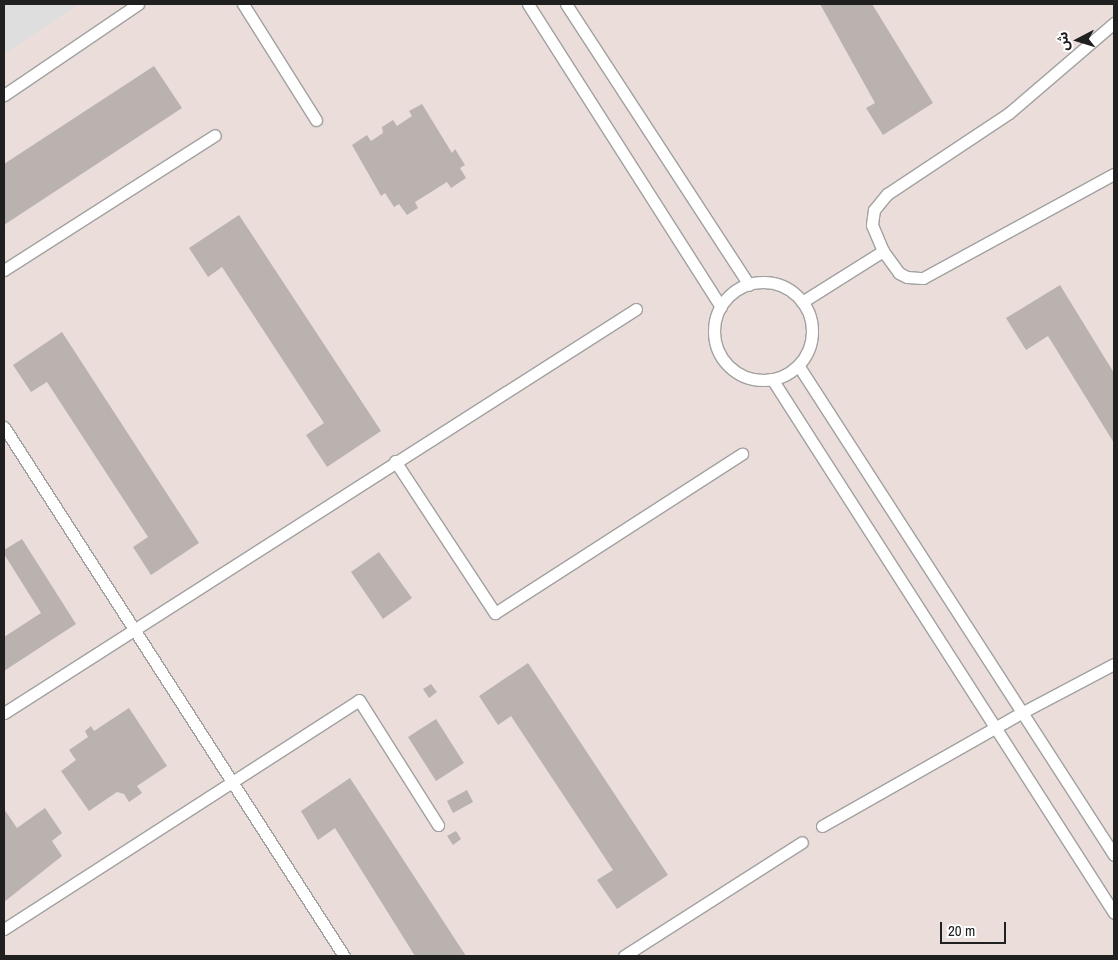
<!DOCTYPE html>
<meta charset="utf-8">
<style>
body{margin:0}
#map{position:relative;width:1118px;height:960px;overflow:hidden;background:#f0ede8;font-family:"Archivo Narrow","Noto Sans Arabic",sans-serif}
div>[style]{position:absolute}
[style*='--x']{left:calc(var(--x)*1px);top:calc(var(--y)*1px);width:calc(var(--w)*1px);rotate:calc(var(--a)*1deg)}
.residential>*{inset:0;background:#dedede}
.military>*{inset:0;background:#ebdeda}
.building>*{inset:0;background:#b9b2ae}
.roads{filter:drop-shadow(1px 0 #a1a1a1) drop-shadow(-1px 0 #a1a1a1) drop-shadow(0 1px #a1a1a1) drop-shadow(0 -1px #a1a1a1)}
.service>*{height:11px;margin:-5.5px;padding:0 5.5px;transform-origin:5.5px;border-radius:5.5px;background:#fff}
.service>.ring{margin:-5.5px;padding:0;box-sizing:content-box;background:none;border:11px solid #fff;border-radius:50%}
span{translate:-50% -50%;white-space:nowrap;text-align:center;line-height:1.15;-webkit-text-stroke:4px #fff;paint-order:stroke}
.frame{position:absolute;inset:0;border:5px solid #202020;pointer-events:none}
.north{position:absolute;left:1053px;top:15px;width:50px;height:50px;-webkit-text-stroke:4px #fff;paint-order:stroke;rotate:265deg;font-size:14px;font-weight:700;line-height:20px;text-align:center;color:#202020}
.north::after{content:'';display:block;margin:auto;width:18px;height:22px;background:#202020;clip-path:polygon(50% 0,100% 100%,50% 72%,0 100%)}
.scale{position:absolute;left:940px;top:922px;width:66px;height:22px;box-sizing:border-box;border:2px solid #202020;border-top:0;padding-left:6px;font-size:15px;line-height:18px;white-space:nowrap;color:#202020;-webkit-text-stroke:4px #fff;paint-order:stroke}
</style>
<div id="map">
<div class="residential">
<div style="clip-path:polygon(4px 4px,80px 4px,4px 55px)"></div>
</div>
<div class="military">
<div style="clip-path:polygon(80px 4px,1114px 4px,1114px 956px,4px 956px,4px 55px)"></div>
</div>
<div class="building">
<div style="clip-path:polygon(820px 4px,872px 4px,933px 103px,883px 135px,866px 108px,875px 103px)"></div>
<div style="clip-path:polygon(154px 66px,182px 108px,4px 225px,4px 164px)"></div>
<div style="clip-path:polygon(422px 104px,452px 153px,455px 149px,465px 165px,460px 168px,466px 178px,451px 188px,447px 182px,415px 202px,418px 208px,407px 215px,399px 204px,394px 207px,385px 193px,381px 196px,352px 145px,367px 135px,371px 141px,383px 133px,382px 127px,393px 120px,397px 126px,412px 116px,409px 111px)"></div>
<div style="clip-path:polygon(239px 215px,381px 431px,327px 467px,306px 435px,324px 423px,222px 267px,208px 277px,189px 248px)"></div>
<div style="clip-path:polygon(1060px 285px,1114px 373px,1114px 443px,1048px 336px,1026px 350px,1006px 318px)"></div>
<div style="clip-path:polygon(62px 332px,199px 543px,151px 575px,133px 547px,148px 537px,47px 382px,31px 392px,13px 365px)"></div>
<div style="clip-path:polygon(22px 539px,76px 624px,4px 671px,4px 637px,41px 613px,4px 554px,4px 550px)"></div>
<div style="clip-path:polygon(379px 552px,412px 598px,383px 619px,351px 572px)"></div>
<div style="clip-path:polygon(528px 663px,668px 875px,617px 909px,597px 880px,613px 870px,511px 716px,498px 725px,479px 696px)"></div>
<div style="clip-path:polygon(431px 684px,437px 692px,429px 698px,423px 689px)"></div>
<div style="clip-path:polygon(129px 708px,167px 766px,137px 786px,142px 793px,129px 802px,124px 794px,117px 792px,89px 811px,61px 771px,76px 760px,69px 750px,88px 737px,85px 731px,91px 726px,94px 731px)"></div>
<div style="clip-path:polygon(436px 719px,464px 763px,436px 781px,408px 737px)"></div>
<div style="clip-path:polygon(350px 778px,466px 956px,415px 956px,335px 828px,318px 840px,301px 811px)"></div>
<div style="clip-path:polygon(467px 790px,473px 802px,453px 813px,447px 801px)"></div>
<div style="clip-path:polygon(45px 808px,62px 833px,52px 841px,62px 856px,4px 902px,4px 809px,17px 828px)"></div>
<div style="clip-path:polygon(456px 831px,461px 839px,453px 845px,447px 836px)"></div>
</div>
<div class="roads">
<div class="service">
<div style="--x:243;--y:4;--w:137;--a:57.8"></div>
<div style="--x:528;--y:4;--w:359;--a:57.5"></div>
<div style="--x:566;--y:4;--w:335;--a:56.9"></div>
<div style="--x:1114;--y:23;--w:138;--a:139.4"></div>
<div style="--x:1009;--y:113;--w:146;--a:146.4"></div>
<div style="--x:887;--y:194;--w:21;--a:129"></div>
<div style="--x:874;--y:210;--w:15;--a:98"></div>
<div style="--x:872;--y:225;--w:28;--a:67"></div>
<div style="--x:883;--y:251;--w:27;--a:54"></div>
<div style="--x:899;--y:273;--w:9;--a:27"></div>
<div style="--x:907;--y:277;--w:16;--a:4"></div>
<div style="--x:923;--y:278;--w:217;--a:-28.6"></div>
<div style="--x:4;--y:95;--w:162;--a:-34.2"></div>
<div style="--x:4;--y:270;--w:250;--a:-32.6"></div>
<div class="ring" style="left:714px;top:282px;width:87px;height:87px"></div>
<div style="--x:802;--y:302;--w:96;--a:-32.2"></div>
<div style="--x:798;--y:365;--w:583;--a:57.18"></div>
<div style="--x:772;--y:379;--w:634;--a:57.36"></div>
<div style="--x:4;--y:427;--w:629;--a:57.27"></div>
<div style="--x:395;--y:461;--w:182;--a:56.7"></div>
<div style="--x:495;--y:613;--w:294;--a:-32.8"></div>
<div style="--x:4;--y:713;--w:750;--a:-32.59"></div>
<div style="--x:822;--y:826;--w:231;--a:-29.6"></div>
<div style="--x:1023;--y:712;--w:103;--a:-27.8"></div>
<div style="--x:4;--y:929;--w:422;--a:-32.8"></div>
<div style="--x:359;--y:700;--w:148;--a:57.7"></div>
<div style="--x:624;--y:956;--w:211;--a:-32.6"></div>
</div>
</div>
<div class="frame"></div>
<div class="north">ش</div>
<div class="scale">20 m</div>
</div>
